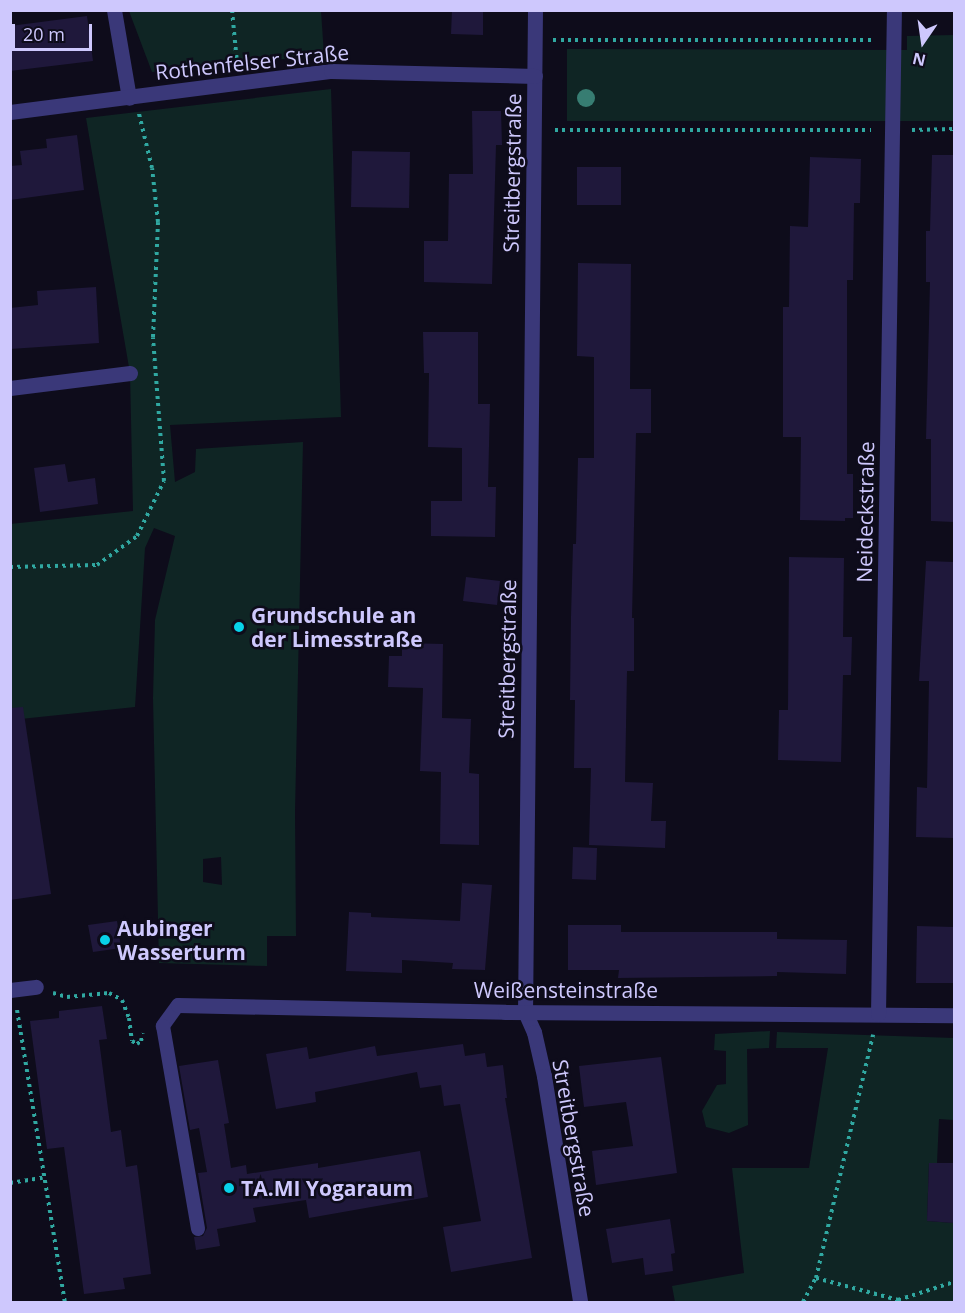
<!DOCTYPE html>
<meta charset="utf-8">
<style>
body{margin:0}
#map{position:relative;width:965px;height:1313px;overflow:hidden;background:#0e0c1b;font-family:"Open Sans",sans-serif}
div>[style]{position:absolute}
[style*='--x']{left:calc(var(--x)*1px);top:calc(var(--y)*1px);width:calc(var(--w)*1px);rotate:calc(var(--a)*1deg)}
.green>*{inset:0;background:#0f2524}
.building>*{inset:0;background:#1f183b}
.path>*{height:4px;margin-top:-2px;transform-origin:0;background:repeating-linear-gradient(90deg,#30a8a1 0 3px,transparent 0 7.5px)}
.service>*{height:14px;margin:-7px;padding:0 7px;transform-origin:7px;border-radius:7px;background:#3a3879}
.minor>*{height:15px;margin:-7.5px;padding:0 7.5px;transform-origin:7.5px;border-radius:7.5px;background:#3a3879}
.trees>*{width:18px;height:18px;margin:-9px;border-radius:50%;background:#377d72}
.dots>*{width:16px;height:16px;translate:-50% -50%;box-sizing:border-box;border:3px solid #0e0c1b;border-radius:50%}
span{translate:-50% -50%;white-space:nowrap;text-align:center;line-height:1.15;-webkit-text-stroke:5px #0e0c1b;paint-order:stroke}
.street-label{font-size:21px;color:#cec8fd}
.poi-label{font-size:21px;color:#cec8fd;font-weight:700}
.left{translate:0 -50%;text-align:left}
.frame{position:absolute;inset:0;border:12px solid #cec8fd;pointer-events:none}
.north{position:absolute;left:893px;top:12px;width:60px;height:60px;-webkit-text-stroke:4px #0e0c1b;paint-order:stroke;rotate:193deg;font-size:16px;font-weight:700;line-height:24px;text-align:center;color:#cec8fd}
.north::after{content:'';display:block;margin:auto;width:21px;height:27px;background:#cec8fd;clip-path:polygon(50% 0,100% 100%,50% 72%,0 100%)}
.scale{position:absolute;left:12px;top:24px;width:80px;height:27px;box-sizing:border-box;border:3px solid #cec8fd;border-top:0;padding-left:8px;font-size:18px;line-height:21px;white-space:nowrap;color:#cec8fd;-webkit-text-stroke:4px #0e0c1b;paint-order:stroke}
</style>
<div id="map">
<div class="green">
<div style="clip-path:polygon(129px 11px,321px 11px,324px 55px,152px 72px)"></div>
<div style="clip-path:polygon(954px 35px,954px 121px,567px 121px,567px 49px,907px 50px,907px 36px)"></div>
<div style="clip-path:polygon(evenodd,331px 89px,341px 417px,170px 425px,175px 482px,195px 472px,196px 449px,303px 442px,295px 812px,296px 936px,267px 936px,267px 966px,159px 963px,153px 698px,155px 620px,175px 536px,154px 528px,145px 548px,135px 707px,11px 720px,10px 524px,133px 511px,130px 373px,86px 118px,331px 89px,221px 857px,222px 885px,203px 882px,203px 859px,221px 857px)"></div>
<div style="clip-path:polygon(770px 1031px,769px 1048px,747px 1049px,748px 1125px,729px 1133px,706px 1127px,702px 1111px,717px 1085px,726px 1084px,726px 1051px,714px 1050px,715px 1034px)"></div>
<div style="clip-path:polygon(777px 1032px,954px 1038px,954px 1120px,939px 1119px,937px 1163px,929px 1163px,927px 1221px,954px 1223px,954px 1302px,675px 1302px,672px 1286px,744px 1273px,732px 1168px,809px 1168px,828px 1048px,776px 1048px)"></div>
</div>
<div class="building">
<div style="clip-path:polygon(452px 10px,483px 10px,483px 35px,451px 34px)"></div>
<div style="clip-path:polygon(87px 16px,93px 61px,10px 71px,10px 26px)"></div>
<div style="clip-path:polygon(472px 111px,501px 111px,502px 145px,496px 145px,492px 284px,424px 282px,424px 241px,448px 241px,449px 174px,473px 174px)"></div>
<div style="clip-path:polygon(77px 135px,84px 190px,10px 200px,10px 166px,22px 165px,20px 151px,47px 148px,46px 139px)"></div>
<div style="clip-path:polygon(352px 151px,410px 152px,409px 208px,351px 207px)"></div>
<div style="clip-path:polygon(932px 155px,954px 155px,954px 522px,931px 521px,931px 439px,926px 439px,930px 282px,926px 282px,926px 231px,930px 231px)"></div>
<div style="clip-path:polygon(810px 157px,861px 159px,860px 203px,854px 203px,853px 280px,847px 280px,847px 474px,853px 474px,853px 518px,845px 518px,845px 521px,800px 520px,801px 437px,783px 437px,783px 307px,789px 307px,790px 226px,808px 227px)"></div>
<div style="clip-path:polygon(577px 167px,621px 167px,621px 205px,577px 205px)"></div>
<div style="clip-path:polygon(578px 263px,631px 264px,630px 389px,651px 389px,651px 433px,636px 433px,632px 618px,634px 618px,634px 671px,627px 671px,625px 782px,653px 783px,651px 821px,666px 821px,665px 848px,589px 845px,591px 768px,574px 768px,575px 700px,570px 700px,571px 617px,573px 544px,576px 544px,578px 458px,594px 458px,594px 357px,577px 356px)"></div>
<div style="clip-path:polygon(96px 287px,99px 343px,10px 349px,10px 308px,38px 305px,37px 291px)"></div>
<div style="clip-path:polygon(423px 332px,478px 332px,478px 404px,490px 404px,488px 487px,496px 487px,495px 537px,431px 536px,431px 501px,462px 501px,462px 448px,428px 447px,429px 373px,424px 373px)"></div>
<div style="clip-path:polygon(65px 464px,68px 482px,95px 478px,98px 504px,40px 512px,34px 468px)"></div>
<div style="clip-path:polygon(789px 557px,844px 558px,843px 637px,852px 637px,851px 675px,843px 675px,841px 762px,778px 760px,779px 710px,788px 710px)"></div>
<div style="clip-path:polygon(926px 561px,954px 562px,954px 838px,916px 837px,917px 787px,927px 788px,929px 681px,919px 681px)"></div>
<div style="clip-path:polygon(466px 577px,500px 581px,497px 605px,463px 601px)"></div>
<div style="clip-path:polygon(402px 643px,443px 644px,442px 718px,471px 719px,469px 773px,479px 774px,479px 845px,440px 844px,441px 772px,420px 771px,423px 688px,388px 687px,389px 656px,402px 656px)"></div>
<div style="clip-path:polygon(23px 707px,51px 894px,10px 900px,10px 708px)"></div>
<div style="clip-path:polygon(573px 847px,597px 848px,596px 880px,572px 879px)"></div>
<div style="clip-path:polygon(462px 883px,492px 885px,485px 970px,452px 969px,453px 963px,402px 960px,402px 973px,346px 971px,349px 912px,371px 913px,371px 917px,460px 921px)"></div>
<div style="clip-path:polygon(117px 921px,121px 948px,93px 952px,88px 925px)"></div>
<div style="clip-path:polygon(568px 925px,621px 925px,621px 932px,777px 932px,777px 939px,847px 940px,846px 974px,777px 972px,777px 976px,618px 978px,619px 970px,568px 970px)"></div>
<div style="clip-path:polygon(917px 926px,954px 927px,954px 983px,916px 983px)"></div>
<div style="clip-path:polygon(102px 1006px,107px 1039px,99px 1040px,111px 1132px,121px 1130px,126px 1167px,137px 1165px,151px 1274px,123px 1278px,125px 1289px,84px 1294px,64px 1147px,47px 1149px,30px 1021px,59px 1018px,59px 1011px)"></div>
<div style="clip-path:polygon(463px 1044px,465px 1056px,485px 1053px,487px 1067px,503px 1065px,507px 1098px,505px 1098px,532px 1258px,451px 1272px,443px 1227px,481px 1221px,460px 1104px,444px 1106px,441px 1085px,420px 1088px,417px 1072px,315px 1092px,316px 1102px,276px 1109px,266px 1054px,307px 1047px,309px 1059px,375px 1046px,377px 1056px)"></div>
<div style="clip-path:polygon(661px 1057px,677px 1173px,596px 1185px,592px 1151px,633px 1146px,626px 1102px,584px 1107px,579px 1066px)"></div>
<div style="clip-path:polygon(218px 1060px,229px 1123px,224px 1124px,231px 1168px,246px 1165px,247px 1174px,318px 1163px,318px 1168px,420px 1151px,428px 1197px,309px 1218px,306px 1200px,253px 1208px,256px 1222px,217px 1229px,220px 1246px,196px 1250px,194px 1237px,203px 1236px,207px 1228px,198px 1173px,207px 1172px,199px 1128px,190px 1130px,179px 1066px)"></div>
<div style="clip-path:polygon(929px 1163px,954px 1163px,954px 1223px,927px 1221px)"></div>
<div style="clip-path:polygon(670px 1219px,675px 1253px,671px 1254px,673px 1271px,645px 1275px,643px 1258px,612px 1263px,606px 1229px)"></div>
</div>
<div class="path">
<div style="--x:232;--y:10;--w:53;--a:84.6"></div>
<div style="--x:553;--y:40;--w:320;--a:0"></div>
<div style="--x:555;--y:130;--w:316;--a:0"></div>
<div style="--x:912;--y:130;--w:42;--a:-1.4"></div>
<div style="--x:10;--y:567;--w:87;--a:-1.3"></div>
<div style="--x:97;--y:565;--w:49;--a:-35.9"></div>
<div style="--x:137;--y:536;--w:61;--a:-63.9"></div>
<div style="--x:164;--y:481;--w:144;--a:-94.4"></div>
<div style="--x:153;--y:337;--w:115;--a:-87.5"></div>
<div style="--x:158;--y:222;--w:54;--a:-96.3"></div>
<div style="--x:152;--y:168;--w:56;--a:-103.5"></div>
<div style="--x:53;--y:993;--w:15;--a:16"></div>
<div style="--x:67;--y:997;--w:42;--a:-5.4"></div>
<div style="--x:109;--y:993;--w:15;--a:28"></div>
<div style="--x:122;--y:1000;--w:19;--a:69"></div>
<div style="--x:129;--y:1018;--w:23;--a:83"></div>
<div style="--x:132;--y:1041;--w:6;--a:31"></div>
<div style="--x:137;--y:1044;--w:5;--a:-37"></div>
<div style="--x:141;--y:1041;--w:8;--a:-76"></div>
<div style="--x:17;--y:1010;--w:296;--a:80.7"></div>
<div style="--x:10;--y:1183;--w:33;--a:-9"></div>
<div style="--x:816;--y:1278;--w:85;--a:15"></div>
<div style="--x:898;--y:1300;--w:2;--a:90"></div>
<div style="--x:898;--y:1300;--w:59;--a:-17.8"></div>
<div style="--x:803;--y:1302;--w:27;--a:-62"></div>
<div style="--x:816;--y:1278;--w:250;--a:-76.8"></div>
</div>
<div class="service">
<div style="--x:178;--y:1005;--w:26;--a:126"></div>
<div style="--x:163;--y:1026;--w:206;--a:80.2"></div>
</div>
<div class="minor">
<div style="--x:114;--y:10;--w:89;--a:80.3"></div>
<div style="--x:535;--y:10;--w:1002;--a:90.57"></div>
<div style="--x:525;--y:1012;--w:22;--a:66"></div>
<div style="--x:534;--y:1032;--w:45;--a:77.2"></div>
<div style="--x:544;--y:1076;--w:229;--a:80.9"></div>
<div style="--x:10;--y:112;--w:324;--a:-7.3"></div>
<div style="--x:331;--y:71;--w:204;--a:1.4"></div>
<div style="--x:10;--y:388;--w:121;--a:-7.1"></div>
<div style="--x:10;--y:990;--w:26;--a:-7"></div>
<div style="--x:178;--y:1005;--w:327;--a:1.2"></div>
<div style="--x:505;--y:1012;--w:449;--a:0.4"></div>
<div style="--x:878;--y:1014;--w:1004;--a:-89.09"></div>
</div>
<div class="trees">
<div style="left:586px;top:98px"></div>
</div>
<div class="dots">
<div style="left:239px;top:627px;background:#08d2e9"></div>
<div style="left:105px;top:940px;background:#08d2e9"></div>
<div style="left:229px;top:1188px;background:#08d2e9"></div>
</div>
<div class="street-label">
<span style="left:252px;top:62px;rotate:-6deg">Rothenfelser Straße</span>
<span style="left:512px;top:173px;rotate:-89deg">Streitbergstraße</span>
<span style="left:865px;top:512px;rotate:-89deg">Neideckstraße</span>
<span style="left:507px;top:659px;rotate:-89deg">Streitbergstraße</span>
<span style="left:566px;top:990px">Weißensteinstraße</span>
<span style="left:574px;top:1138px;rotate:80deg">Streitbergstraße</span>
</div>
<div class="poi-label">
<span class="left" style="left:251px;top:627px">Grundschule an<br>der Limesstraße</span>
<span class="left" style="left:117px;top:940px">Aubinger<br>Wasserturm</span>
<span class="left" style="left:241px;top:1188px">TA.MI Yogaraum</span>
</div>
<div class="frame"></div>
<div class="north">N</div>
<div class="scale">20 m</div>
</div>
